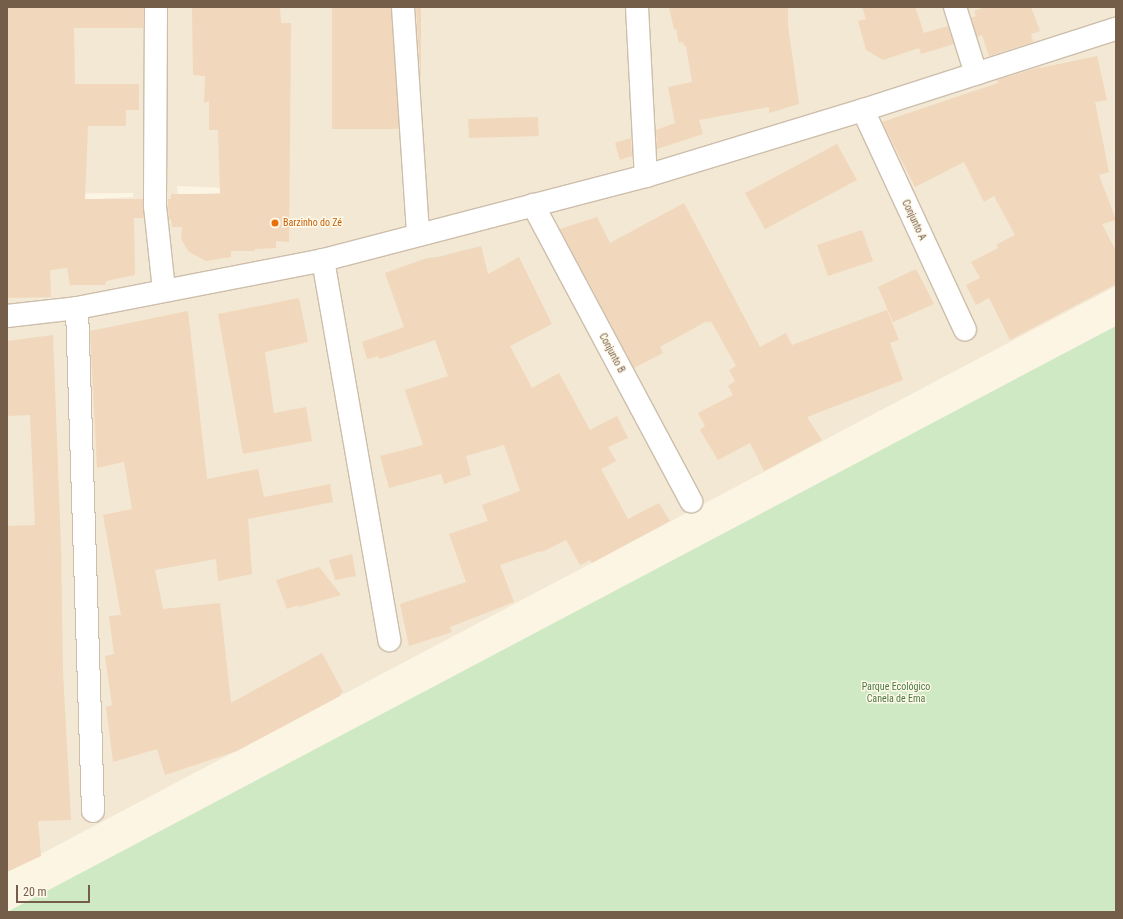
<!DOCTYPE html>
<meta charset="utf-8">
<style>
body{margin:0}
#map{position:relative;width:1123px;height:919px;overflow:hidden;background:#fcf5e4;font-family:"Roboto Condensed",sans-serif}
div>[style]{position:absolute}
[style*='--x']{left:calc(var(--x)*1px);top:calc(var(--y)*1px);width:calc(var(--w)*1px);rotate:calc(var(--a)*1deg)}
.residential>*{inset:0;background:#f3e8d3}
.green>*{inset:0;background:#cee9c3}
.building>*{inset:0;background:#f1d7bc}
.roads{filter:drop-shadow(1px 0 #cdbeab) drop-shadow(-1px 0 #cdbeab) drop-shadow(0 1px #cdbeab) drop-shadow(0 -1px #cdbeab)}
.minor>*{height:22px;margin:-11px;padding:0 11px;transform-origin:11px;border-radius:11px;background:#fff}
.dots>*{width:11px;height:11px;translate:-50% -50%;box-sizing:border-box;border:2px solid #fff9ea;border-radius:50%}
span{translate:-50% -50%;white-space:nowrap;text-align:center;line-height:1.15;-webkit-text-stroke:3px #fff9ea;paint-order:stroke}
.street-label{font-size:10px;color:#745e4a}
.food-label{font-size:10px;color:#c56008}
.left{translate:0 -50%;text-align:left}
.park-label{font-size:10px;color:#4c7a42}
.frame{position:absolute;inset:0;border:8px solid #745e4a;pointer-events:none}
.scale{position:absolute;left:16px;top:885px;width:74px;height:18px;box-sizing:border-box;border:2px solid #745e4a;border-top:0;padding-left:5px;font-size:12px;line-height:14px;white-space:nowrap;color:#745e4a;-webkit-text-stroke:3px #fff9ea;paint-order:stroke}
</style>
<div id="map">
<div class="residential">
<div style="clip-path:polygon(evenodd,7px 7px,1116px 7px,1116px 286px,7px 872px,7px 204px,133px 197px,133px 193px,28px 194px,7px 7px,177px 186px,272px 190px,178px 195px,177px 186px)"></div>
</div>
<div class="green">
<div style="clip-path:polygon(1116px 326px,1116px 912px,7px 912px)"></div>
</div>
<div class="building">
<div style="clip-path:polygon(7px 7px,144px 7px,143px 28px,74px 28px,75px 84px,139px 84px,139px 110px,126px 110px,126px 126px,88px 126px,85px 199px,143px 199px,144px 218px,134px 218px,135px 275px,106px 281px,105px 285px,70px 285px,67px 268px,50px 270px,51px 297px,7px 298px)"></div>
<div style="clip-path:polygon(192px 7px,280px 7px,281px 23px,291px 23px,289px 242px,276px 241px,276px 248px,255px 249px,255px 251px,231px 251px,231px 257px,206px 261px,189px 252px,181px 239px,182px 227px,172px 227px,171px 219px,169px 219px,168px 205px,168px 199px,171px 199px,171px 194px,220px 194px,218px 130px,209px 130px,209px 101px,204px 103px,205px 76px,193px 75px)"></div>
<div style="clip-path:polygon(332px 7px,391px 7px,399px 129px,332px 129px)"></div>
<div style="clip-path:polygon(416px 7px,421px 7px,421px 86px)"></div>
<div style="clip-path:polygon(669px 7px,788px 7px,788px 25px,799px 104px,769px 113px,769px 107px,699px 120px,703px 134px,657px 149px,656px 130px,675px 123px,668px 87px,692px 82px,686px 46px,684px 46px,683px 42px,679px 43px,676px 29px,674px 29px)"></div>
<div style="clip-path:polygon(862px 7px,915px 7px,924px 33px,948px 26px,954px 44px,921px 54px,919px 48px,883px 60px,866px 50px,858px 21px,866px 19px)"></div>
<div style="clip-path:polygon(985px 7px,1031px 7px,1040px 31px,1031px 34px,1033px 42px,989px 56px,982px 35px,977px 37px,971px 18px,976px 16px,974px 11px)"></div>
<div style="clip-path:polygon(1097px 56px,1107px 100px,1095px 102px,1109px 172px,1099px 175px,1116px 220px,1102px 224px,1116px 251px,1116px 284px,1010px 340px,989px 298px,976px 305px,966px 285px,980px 278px,971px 262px,998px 248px,997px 244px,1015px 235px,994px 196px,984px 202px,964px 162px,915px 187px,882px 122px,998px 83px,997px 80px,1040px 67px,1040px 68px)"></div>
<div style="clip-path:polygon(538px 117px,539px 136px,469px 138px,468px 119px)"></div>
<div style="clip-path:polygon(631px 138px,632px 156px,620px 160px,615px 143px)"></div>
<div style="clip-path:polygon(837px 144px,857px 180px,765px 229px,745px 193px)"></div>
<div style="clip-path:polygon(684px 203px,760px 347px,786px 333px,792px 345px,887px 310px,899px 340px,890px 343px,903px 380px,807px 417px,822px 440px,764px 471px,750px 443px,718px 460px,700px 430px,705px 426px,698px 413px,733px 395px,728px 386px,735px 381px,729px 370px,736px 366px,711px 321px,708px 323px,707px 321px,660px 347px,663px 353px,634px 368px,560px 229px,597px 217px,610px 243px)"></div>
<div style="clip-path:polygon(862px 230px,873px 261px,828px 276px,817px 245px)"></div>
<div style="clip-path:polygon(481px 246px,488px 274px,519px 257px,552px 324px,510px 346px,532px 388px,559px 373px,590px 430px,617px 416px,628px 438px,608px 447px,616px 461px,601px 469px,628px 519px,659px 503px,670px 521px,592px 563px,590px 560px,580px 565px,566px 540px,542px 552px,541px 551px,500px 565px,514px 602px,450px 627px,452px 632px,409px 646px,400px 604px,466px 582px,449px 534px,488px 521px,482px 505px,520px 491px,504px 445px,466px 456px,471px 475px,444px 484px,441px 474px,389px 488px,380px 456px,423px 445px,405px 390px,448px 376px,435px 340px,380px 359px,378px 356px,367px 359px,362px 342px,404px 327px,385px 273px,427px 258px,438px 257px)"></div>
<div style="clip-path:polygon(916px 269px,934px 304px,893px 322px,878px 287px)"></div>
<div style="clip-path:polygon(299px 298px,308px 342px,265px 352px,274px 413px,306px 407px,312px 441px,243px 454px,218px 314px)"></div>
<div style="clip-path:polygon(188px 311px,207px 479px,258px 469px,264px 497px,330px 484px,333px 502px,248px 519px,252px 574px,218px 581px,216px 559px,155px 570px,163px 609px,220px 603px,231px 703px,322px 653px,343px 692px,340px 694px,340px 696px,237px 751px,165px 775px,157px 749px,113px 762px,106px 707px,112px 705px,105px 656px,114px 654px,109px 616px,121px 615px,103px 515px,132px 509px,124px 462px,97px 468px,90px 331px)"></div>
<div style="clip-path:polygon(53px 335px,61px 547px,63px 672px,71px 820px,38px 821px,41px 856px,7px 872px,7px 526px,35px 525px,30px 415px,7px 416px,7px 341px)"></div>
<div style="clip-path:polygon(352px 554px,356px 576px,335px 580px,329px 560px)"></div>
<div style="clip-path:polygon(319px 567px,341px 595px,299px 607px,299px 605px,287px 609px,276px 580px)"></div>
</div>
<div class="roads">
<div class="minor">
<div style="--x:156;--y:7;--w:199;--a:90.3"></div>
<div style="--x:155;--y:206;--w:84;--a:83.9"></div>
<div style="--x:403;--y:7;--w:228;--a:86.2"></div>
<div style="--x:637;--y:7;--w:169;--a:87"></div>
<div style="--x:955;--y:7;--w:70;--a:72.6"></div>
<div style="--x:863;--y:110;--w:242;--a:65.1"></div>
<div style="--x:533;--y:205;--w:336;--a:61.9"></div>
<div style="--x:323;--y:260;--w:386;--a:80.1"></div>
<div style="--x:77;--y:308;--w:503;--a:88.18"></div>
<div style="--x:7;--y:316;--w:70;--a:-6.5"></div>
<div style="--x:77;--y:308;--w:251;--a:-11"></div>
<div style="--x:323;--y:260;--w:334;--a:-14.6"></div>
<div style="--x:646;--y:176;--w:227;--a:-16.9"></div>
<div style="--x:863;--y:110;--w:266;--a:-17.8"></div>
</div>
</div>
<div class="dots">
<div style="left:275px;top:223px;background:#e8710a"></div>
</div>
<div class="street-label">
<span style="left:914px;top:220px;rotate:65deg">Conjunto A</span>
<span style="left:612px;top:353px;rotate:62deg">Conjunto B</span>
</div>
<div class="food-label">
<span class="left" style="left:283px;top:223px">Barzinho do Zé</span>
</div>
<div class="park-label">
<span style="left:896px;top:692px">Parque Ecológico<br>Canela de Ema</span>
</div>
<div class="frame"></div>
<div class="scale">20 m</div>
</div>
